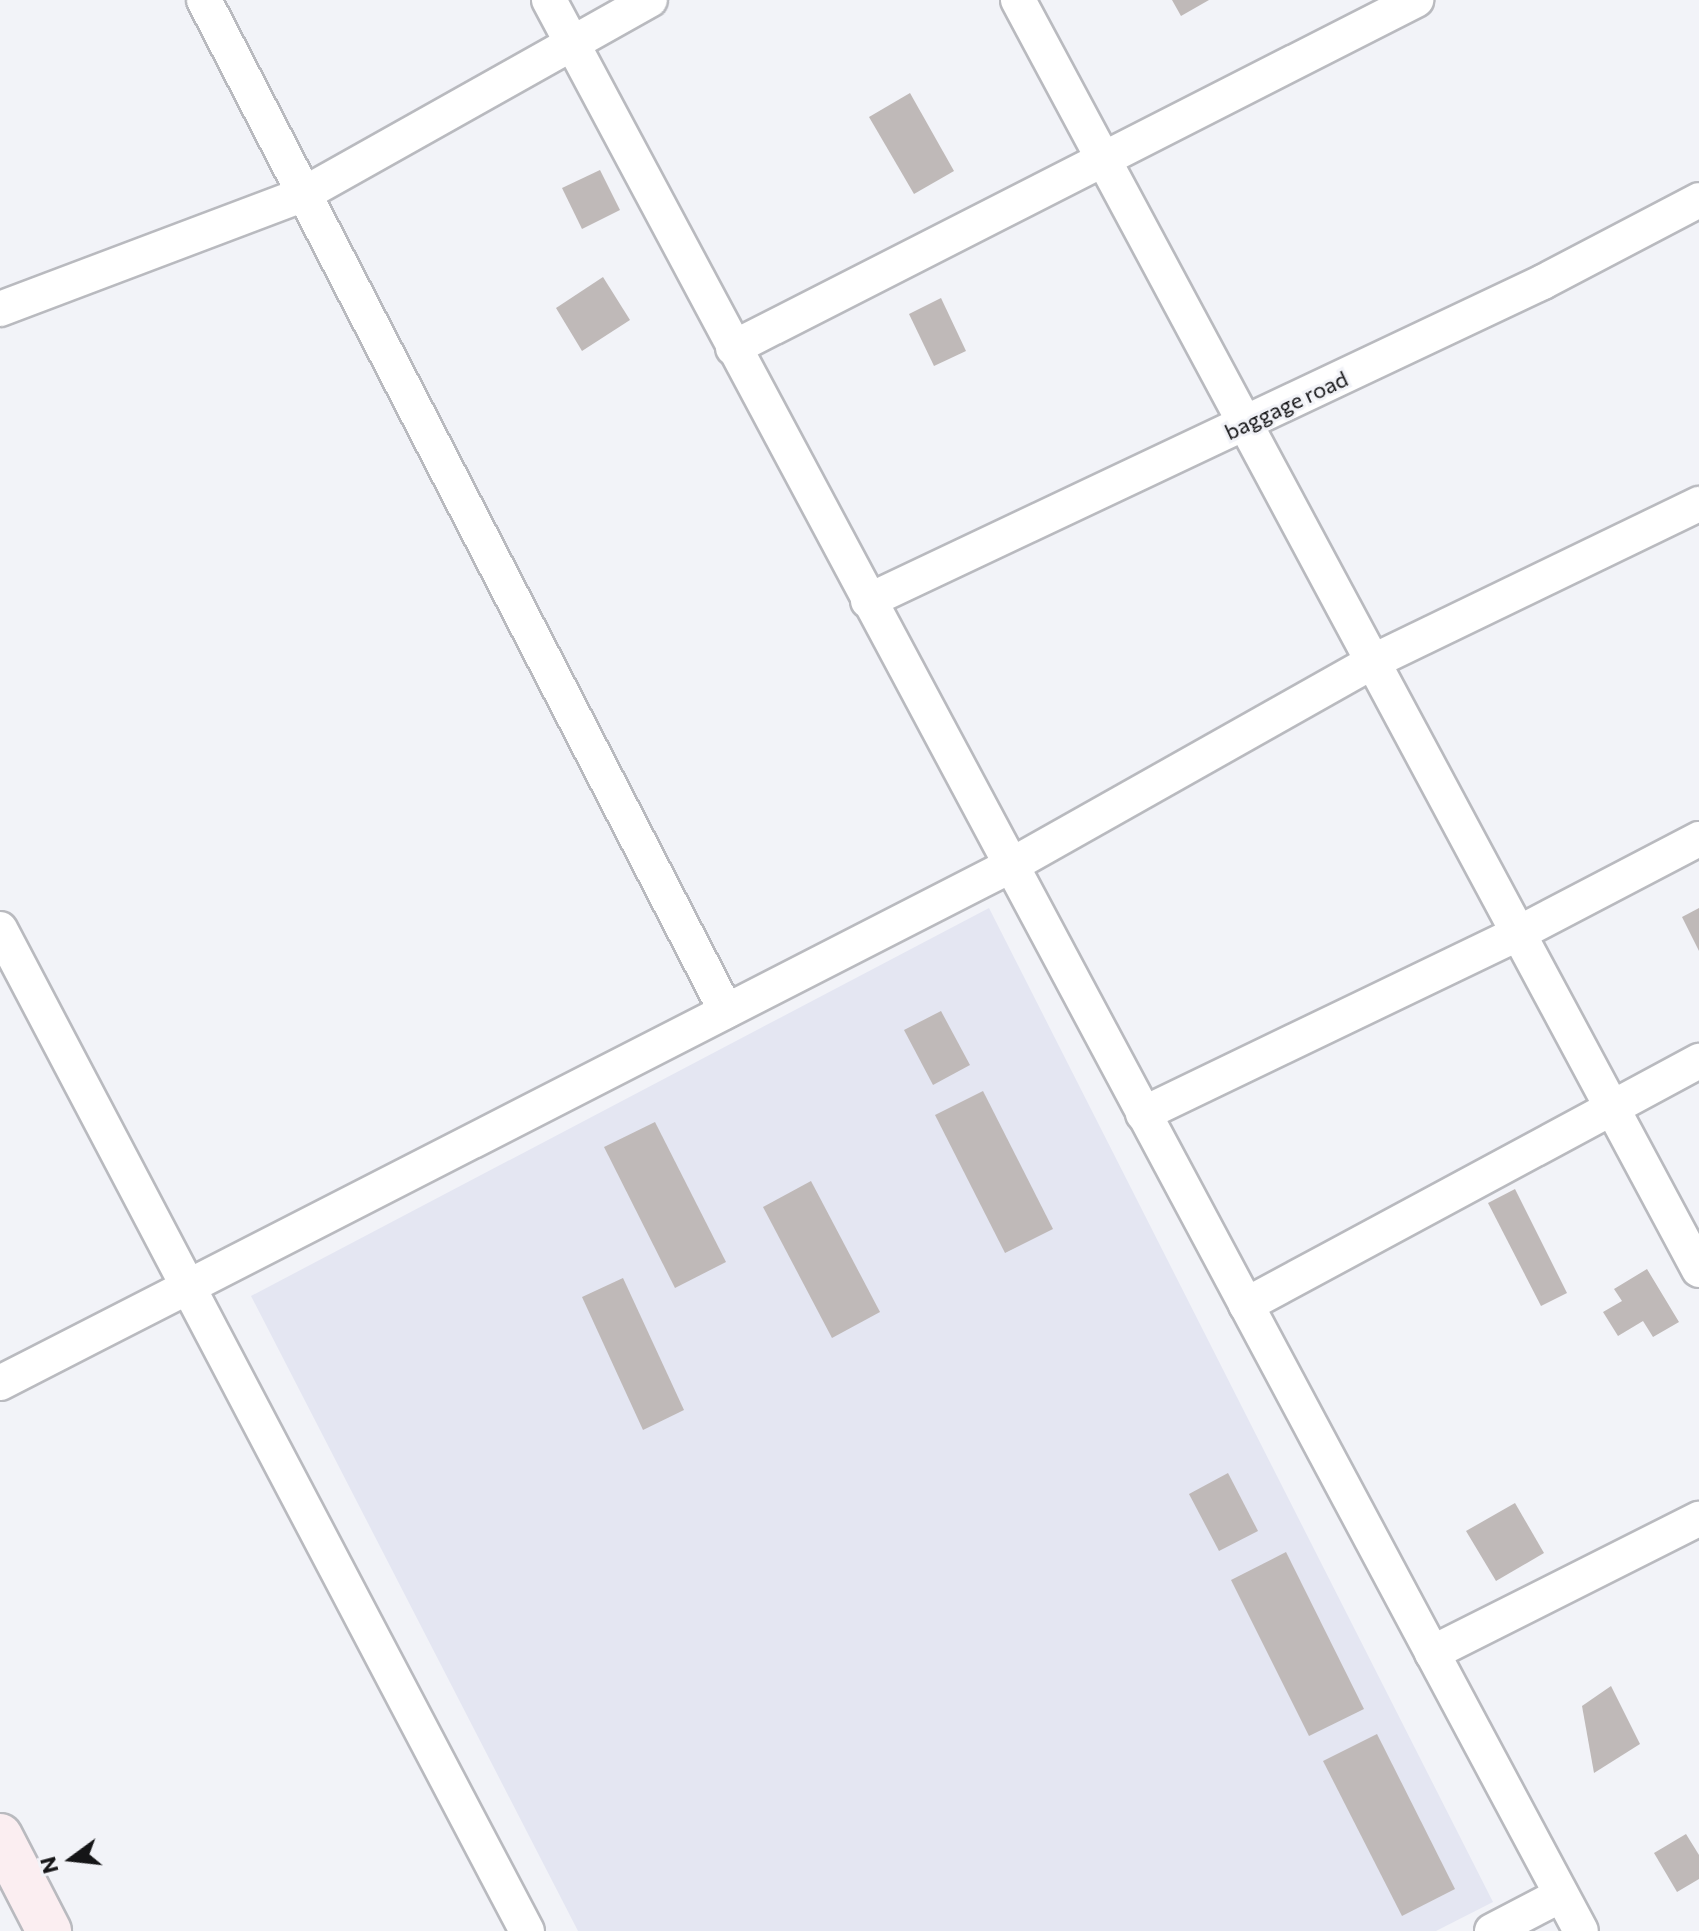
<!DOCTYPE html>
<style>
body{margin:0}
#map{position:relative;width:1699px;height:1931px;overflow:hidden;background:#f2f3f8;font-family:Commissioner,sans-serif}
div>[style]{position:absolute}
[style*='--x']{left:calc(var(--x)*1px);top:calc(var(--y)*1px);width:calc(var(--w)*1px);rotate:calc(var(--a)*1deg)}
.built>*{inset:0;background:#e4e6f2}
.building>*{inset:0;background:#bfb9b8}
.roads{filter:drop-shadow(2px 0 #b9babf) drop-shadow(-2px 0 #b9babf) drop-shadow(0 2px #b9babf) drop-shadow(0 -2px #b9babf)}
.street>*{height:34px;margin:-17px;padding:0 17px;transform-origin:17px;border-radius:17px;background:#fff}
.secondary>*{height:44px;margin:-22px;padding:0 22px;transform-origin:22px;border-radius:22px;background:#fbeef1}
span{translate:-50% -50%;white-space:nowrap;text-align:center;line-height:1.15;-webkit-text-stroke:6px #f2f3f8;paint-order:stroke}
.street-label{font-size:22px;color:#151517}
.north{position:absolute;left:32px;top:1819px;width:80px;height:80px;-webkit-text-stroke:6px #f2f3f8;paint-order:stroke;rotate:255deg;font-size:22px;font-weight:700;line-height:32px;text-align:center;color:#151517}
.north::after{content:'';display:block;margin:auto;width:28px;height:36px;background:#151517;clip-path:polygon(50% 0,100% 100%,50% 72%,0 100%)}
</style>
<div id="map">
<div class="built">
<div style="clip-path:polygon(989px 908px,1493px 1902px,1436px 1931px,578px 1931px,251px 1296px)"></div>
</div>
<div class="building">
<div style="clip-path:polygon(1172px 0,1209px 0,1181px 16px)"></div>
<div style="clip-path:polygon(910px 93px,954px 171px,914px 194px,869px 117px)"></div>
<div style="clip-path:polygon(600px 170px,620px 210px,582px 229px,562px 188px)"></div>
<div style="clip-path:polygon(603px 277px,630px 320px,582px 351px,556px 308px)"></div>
<div style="clip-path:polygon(941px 298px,966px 351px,934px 366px,909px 314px)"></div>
<div style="clip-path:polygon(1699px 908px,1699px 951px,1682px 917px)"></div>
<div style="clip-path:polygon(941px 1011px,970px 1065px,933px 1085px,904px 1030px)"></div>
<div style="clip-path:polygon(983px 1091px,1053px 1229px,1005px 1253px,935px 1115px)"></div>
<div style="clip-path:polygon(655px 1122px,726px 1262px,675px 1288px,604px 1147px)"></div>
<div style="clip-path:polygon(811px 1181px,880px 1312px,832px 1338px,763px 1207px)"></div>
<div style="clip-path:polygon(1515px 1189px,1567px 1293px,1541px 1306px,1488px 1203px)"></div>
<div style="clip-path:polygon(1647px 1269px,1679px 1322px,1653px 1337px,1643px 1321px,1618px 1336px,1603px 1312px,1622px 1301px,1614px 1289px)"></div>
<div style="clip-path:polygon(623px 1278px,684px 1410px,643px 1430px,582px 1297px)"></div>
<div style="clip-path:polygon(1228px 1473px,1258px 1531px,1219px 1551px,1189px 1494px)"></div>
<div style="clip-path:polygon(1515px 1503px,1544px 1553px,1496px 1581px,1466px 1531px)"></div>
<div style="clip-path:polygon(1286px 1552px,1364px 1709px,1309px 1736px,1231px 1580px)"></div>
<div style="clip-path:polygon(1611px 1686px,1640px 1744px,1594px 1773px,1582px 1706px)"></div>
<div style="clip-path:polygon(1377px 1734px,1455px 1889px,1402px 1916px,1323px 1761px)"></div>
<div style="clip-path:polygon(1686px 1834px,1699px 1855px,1699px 1879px,1677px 1892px,1654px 1853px)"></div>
</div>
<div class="roads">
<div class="street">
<div style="--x:204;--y:0;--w:1138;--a:62.69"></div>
<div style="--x:549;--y:0;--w:2189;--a:61.88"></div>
<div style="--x:1018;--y:0;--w:1441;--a:61.8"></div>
<div style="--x:0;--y:309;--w:323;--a:-20.7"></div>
<div style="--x:302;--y:195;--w:399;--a:-29.3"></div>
<div style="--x:733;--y:348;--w:767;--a:-27"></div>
<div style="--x:868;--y:601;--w:747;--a:-25.3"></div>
<div style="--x:1543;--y:282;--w:176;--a:-27.7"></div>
<div style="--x:0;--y:929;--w:1132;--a:62.26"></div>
<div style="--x:1143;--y:1114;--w:417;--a:-25.7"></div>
<div style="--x:1519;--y:933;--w:203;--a:-27.6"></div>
<div style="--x:1246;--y:1305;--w:515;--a:-28.31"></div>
<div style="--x:0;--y:1383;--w:1135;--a:-27.11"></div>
<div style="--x:1010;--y:866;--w:418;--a:-29.4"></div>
<div style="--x:1374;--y:661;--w:361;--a:-25.8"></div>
<div style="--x:1432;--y:1653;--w:299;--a:-26.7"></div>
<div style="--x:1492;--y:1931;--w:78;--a:-27.6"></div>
</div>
<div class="secondary">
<div style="--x:0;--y:1836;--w:107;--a:62.7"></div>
</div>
</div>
<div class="street-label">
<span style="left:1286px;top:405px;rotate:-25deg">baggage road</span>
</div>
<div class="north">N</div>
</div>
